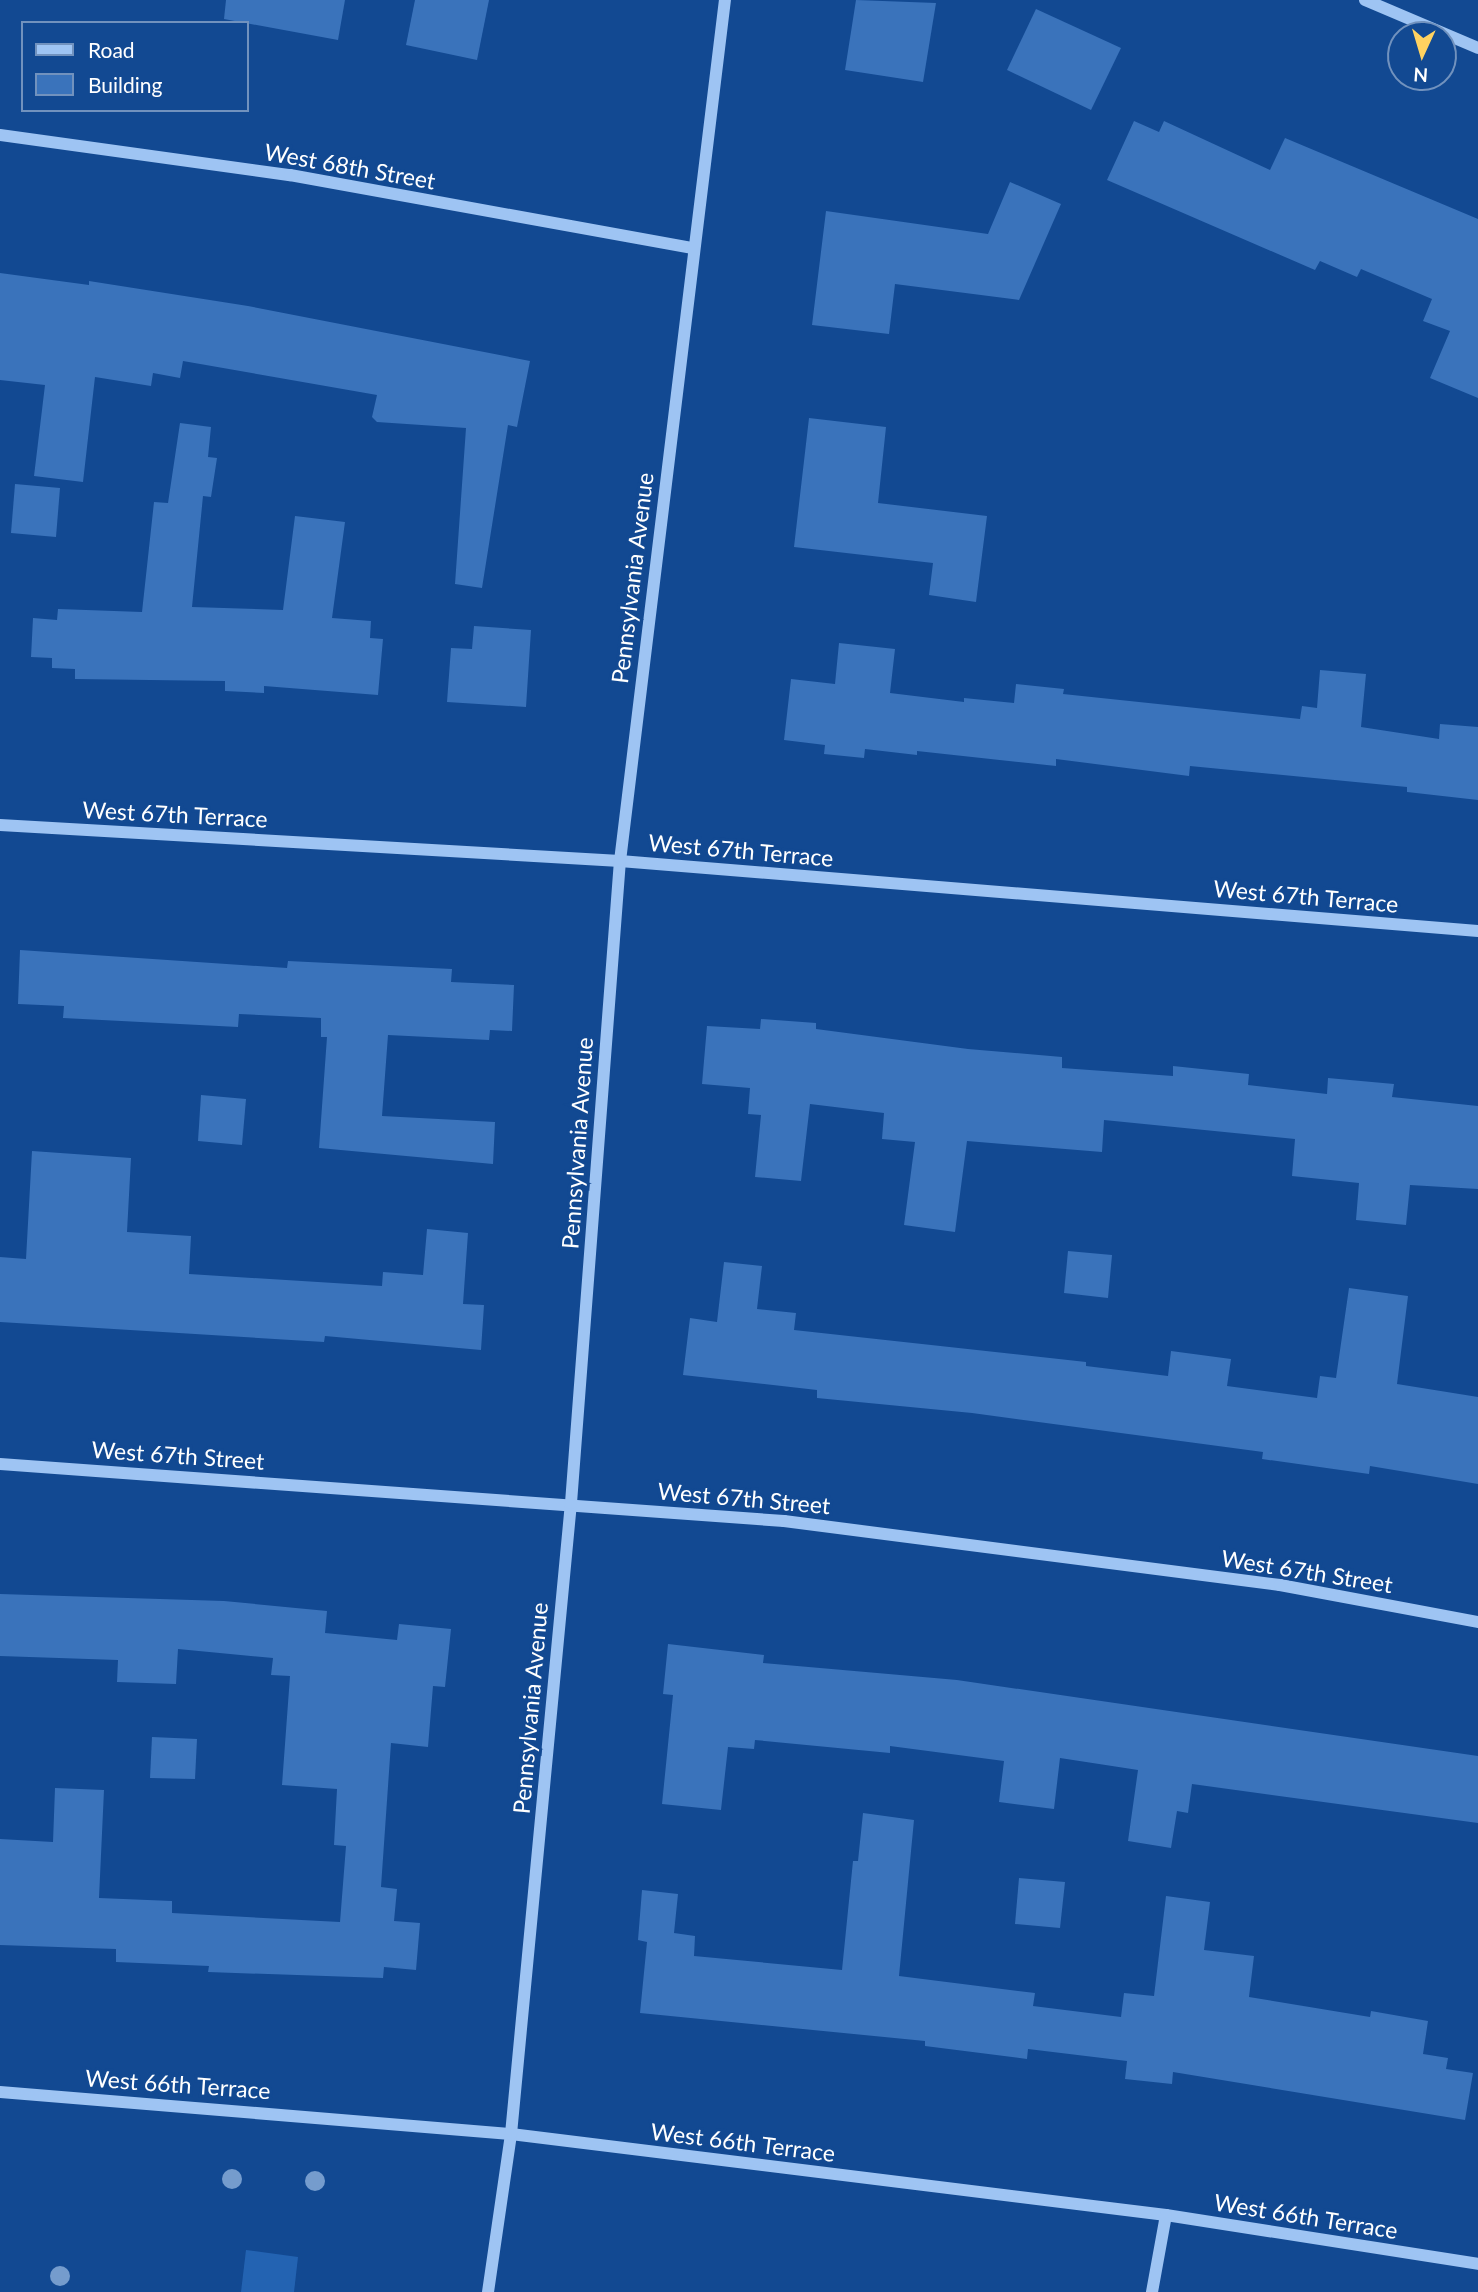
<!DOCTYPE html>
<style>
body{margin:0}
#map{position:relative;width:1478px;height:2292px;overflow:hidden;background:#124992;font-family:Lato,sans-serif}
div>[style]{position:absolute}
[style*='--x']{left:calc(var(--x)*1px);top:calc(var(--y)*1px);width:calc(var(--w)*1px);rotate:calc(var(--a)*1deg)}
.green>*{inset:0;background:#2363b2}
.building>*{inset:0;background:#3a73bb}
.minor>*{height:12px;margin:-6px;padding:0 6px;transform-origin:6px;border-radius:6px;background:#9ec4f3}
.trees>*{width:20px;height:20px;margin:-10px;border-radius:50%;background:#759ccd}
span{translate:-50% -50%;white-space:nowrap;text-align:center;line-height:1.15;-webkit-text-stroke:6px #124992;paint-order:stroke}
.street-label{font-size:23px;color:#fff}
.legend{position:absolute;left:21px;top:21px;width:228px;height:91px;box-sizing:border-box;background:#124992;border:2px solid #7192be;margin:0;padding:9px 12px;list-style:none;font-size:21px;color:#fff}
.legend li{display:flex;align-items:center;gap:14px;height:35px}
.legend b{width:35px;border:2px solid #7192be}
.north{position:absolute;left:1387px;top:21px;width:70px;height:70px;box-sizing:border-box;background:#124992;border:2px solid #7192be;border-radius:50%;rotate:184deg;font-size:19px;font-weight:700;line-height:28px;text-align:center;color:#fff}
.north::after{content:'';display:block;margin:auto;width:24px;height:32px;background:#ffd260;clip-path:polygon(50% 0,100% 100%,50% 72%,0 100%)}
</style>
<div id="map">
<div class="green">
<div style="clip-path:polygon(246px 2250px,298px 2257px,294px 2292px,241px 2292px)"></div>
</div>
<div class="building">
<div style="clip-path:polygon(226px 0,345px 0,338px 40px,224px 19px)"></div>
<div style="clip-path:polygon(415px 0,489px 0,477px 60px,406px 45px)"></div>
<div style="clip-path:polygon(856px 0,936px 3px,923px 82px,845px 70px)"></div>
<div style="clip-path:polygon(1036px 9px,1121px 48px,1091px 110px,1007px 70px)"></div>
<div style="clip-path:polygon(1134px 121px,1159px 132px,1164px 121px,1270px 170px,1285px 138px,1478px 219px,1478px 398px,1430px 378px,1450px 331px,1423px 321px,1432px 299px,1361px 269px,1357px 277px,1320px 261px,1315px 270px,1107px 180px)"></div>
<div style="clip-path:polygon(1010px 182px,1061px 204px,1019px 300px,895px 284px,889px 334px,812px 325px,826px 211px,988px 234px)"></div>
<div style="clip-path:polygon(0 273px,89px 285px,89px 281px,248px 306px,530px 361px,517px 427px,508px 425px,482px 588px,455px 584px,466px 428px,377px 422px,372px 417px,377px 395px,183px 361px,180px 378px,153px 373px,151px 386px,95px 377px,83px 482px,34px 476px,45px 385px,0 380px)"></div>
<div style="clip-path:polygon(809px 418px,886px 427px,878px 503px,987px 516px,976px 602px,929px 595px,933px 563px,794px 547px)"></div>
<div style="clip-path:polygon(180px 423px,211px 427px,208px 457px,217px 458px,211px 497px,203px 496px,192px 607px,283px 610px,295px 516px,345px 522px,332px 618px,371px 621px,370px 638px,383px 639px,378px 695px,264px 686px,264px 693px,225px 691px,225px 681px,75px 679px,75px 669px,52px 668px,52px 658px,31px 657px,33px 618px,57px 620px,58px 609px,142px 612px,154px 502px,168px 503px)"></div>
<div style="clip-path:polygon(15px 484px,60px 488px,56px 537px,11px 533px)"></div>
<div style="clip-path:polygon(474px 626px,531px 630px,526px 707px,447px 702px,451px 648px,472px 649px)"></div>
<div style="clip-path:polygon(839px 643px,895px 649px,890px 693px,964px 702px,964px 698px,1014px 703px,1016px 684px,1064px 689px,1063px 694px,1300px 719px,1302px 706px,1317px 708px,1320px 670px,1366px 674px,1361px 727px,1439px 739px,1440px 724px,1478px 727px,1478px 800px,1407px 792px,1407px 787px,1190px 766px,1189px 776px,1056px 759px,1056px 766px,917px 751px,917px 755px,865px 749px,864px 758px,824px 754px,825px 745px,784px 740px,791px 679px,835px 684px)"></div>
<div style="clip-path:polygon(20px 950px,287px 968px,288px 961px,452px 969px,451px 982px,514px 985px,512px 1031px,490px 1030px,489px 1040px,388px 1035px,382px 1116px,495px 1122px,493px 1164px,319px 1148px,327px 1037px,321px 1037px,321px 1018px,239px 1014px,238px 1027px,63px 1018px,64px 1006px,18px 1004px)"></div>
<div style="clip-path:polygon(761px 1019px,816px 1023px,816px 1029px,968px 1049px,1062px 1057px,1062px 1068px,1173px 1076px,1173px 1066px,1249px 1074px,1248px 1085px,1327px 1094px,1328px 1078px,1394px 1084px,1392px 1097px,1478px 1106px,1478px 1189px,1410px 1185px,1406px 1225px,1356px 1220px,1359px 1183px,1292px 1176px,1295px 1139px,1104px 1120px,1102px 1152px,967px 1141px,955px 1232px,904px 1225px,915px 1142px,882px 1139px,884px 1113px,810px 1104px,801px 1181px,755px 1177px,761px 1115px,748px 1114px,750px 1088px,702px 1084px,707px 1026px,760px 1029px)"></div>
<div style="clip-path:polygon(201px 1095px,246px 1099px,242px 1145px,198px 1141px)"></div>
<div style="clip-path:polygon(32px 1151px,131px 1158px,127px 1232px,191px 1236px,189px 1274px,382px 1286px,383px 1272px,423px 1275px,427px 1229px,468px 1233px,463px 1304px,484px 1305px,481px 1350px,325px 1336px,324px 1342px,0 1322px,0 1257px,26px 1259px)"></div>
<div style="clip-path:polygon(1068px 1251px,1112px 1255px,1108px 1298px,1064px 1293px)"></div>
<div style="clip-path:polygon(724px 1262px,762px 1266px,757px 1309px,796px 1313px,794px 1330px,1086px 1362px,1086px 1366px,1168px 1376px,1171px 1351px,1231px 1359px,1227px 1386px,1317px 1398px,1320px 1376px,1336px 1378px,1349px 1288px,1408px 1296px,1397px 1384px,1478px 1397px,1478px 1484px,1370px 1466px,1369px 1474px,1262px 1459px,1263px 1452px,972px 1413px,817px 1398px,817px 1390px,683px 1375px,690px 1318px,717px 1322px)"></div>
<div style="clip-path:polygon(0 1594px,224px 1601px,327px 1611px,325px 1633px,397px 1640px,399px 1624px,451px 1629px,445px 1687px,433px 1686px,428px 1747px,391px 1743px,381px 1887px,397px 1889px,394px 1921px,420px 1923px,416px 1970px,384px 1967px,383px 1978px,208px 1972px,209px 1966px,116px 1962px,116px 1949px,0 1945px,0 1839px,53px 1842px,55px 1788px,104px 1790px,99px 1898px,172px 1901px,172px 1913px,340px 1922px,346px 1846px,334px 1845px,337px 1789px,282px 1785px,290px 1676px,271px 1675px,273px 1658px,178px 1649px,176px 1684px,117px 1682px,118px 1660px,0 1656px)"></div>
<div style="clip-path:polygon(668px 1644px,764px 1655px,763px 1663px,957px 1680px,1478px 1756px,1478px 1823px,1192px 1784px,1188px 1813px,1177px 1811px,1171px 1848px,1128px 1841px,1138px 1770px,1060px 1758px,1054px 1809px,999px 1802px,1004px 1761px,890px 1746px,890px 1753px,755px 1740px,754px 1749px,728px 1747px,721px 1810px,662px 1804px,673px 1695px,663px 1694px)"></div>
<div style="clip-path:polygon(152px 1737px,197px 1739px,195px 1779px,150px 1778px)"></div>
<div style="clip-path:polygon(863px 1813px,914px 1820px,899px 1976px,1035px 1993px,1033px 2006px,1121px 2017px,1124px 1993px,1154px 1996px,1166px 1896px,1210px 1902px,1204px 1950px,1254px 1956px,1249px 1997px,1370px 2017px,1371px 2011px,1428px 2021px,1423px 2054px,1448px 2058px,1446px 2069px,1473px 2073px,1465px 2120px,1173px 2072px,1172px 2084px,1125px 2079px,1127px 2061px,1028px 2049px,1027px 2059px,925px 2046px,925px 2041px,640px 2013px,647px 1942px,638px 1940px,642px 1890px,678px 1894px,674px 1933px,695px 1936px,694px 1956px,842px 1970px,853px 1861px,858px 1861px)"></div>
<div style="clip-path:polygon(1019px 1878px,1065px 1882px,1060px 1928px,1015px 1924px)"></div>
</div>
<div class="minor">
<div style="--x:1365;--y:0;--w:123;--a:23"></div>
<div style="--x:0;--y:135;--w:293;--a:7.9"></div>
<div style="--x:290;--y:175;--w:408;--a:10.3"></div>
<div style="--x:0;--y:825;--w:621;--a:3.32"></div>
<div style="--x:620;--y:861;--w:861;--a:4.66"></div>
<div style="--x:0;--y:1464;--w:786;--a:4.16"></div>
<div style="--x:784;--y:1521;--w:500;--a:7.35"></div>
<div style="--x:1280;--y:1585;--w:201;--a:10.6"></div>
<div style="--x:0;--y:2092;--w:513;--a:4.7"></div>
<div style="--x:511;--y:2134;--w:660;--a:7.05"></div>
<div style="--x:1166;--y:2215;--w:316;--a:8.9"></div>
<div style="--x:488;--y:2292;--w:160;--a:-81.7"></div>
<div style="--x:511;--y:2134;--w:634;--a:-84.57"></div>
<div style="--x:571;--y:1503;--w:644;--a:-85.64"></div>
<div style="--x:620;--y:861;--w:867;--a:-83.05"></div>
<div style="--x:1152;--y:2292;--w:78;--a:-79.7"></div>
</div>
<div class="trees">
<div style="left:232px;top:2179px"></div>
<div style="left:315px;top:2181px"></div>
<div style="left:60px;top:2276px"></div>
</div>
<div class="street-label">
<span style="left:350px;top:166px;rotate:10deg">West 68th Street</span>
<span style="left:632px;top:578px;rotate:-83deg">Pennsylvania Avenue</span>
<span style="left:175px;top:814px;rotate:3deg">West 67th Terrace</span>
<span style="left:741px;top:850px;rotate:5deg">West 67th Terrace</span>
<span style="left:1306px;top:896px;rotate:5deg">West 67th Terrace</span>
<span style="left:577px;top:1143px;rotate:-86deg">Pennsylvania Avenue</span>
<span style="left:178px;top:1455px;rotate:4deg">West 67th Street</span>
<span style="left:744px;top:1498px;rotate:5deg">West 67th Street</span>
<span style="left:1307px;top:1571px;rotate:9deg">West 67th Street</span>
<span style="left:530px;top:1708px;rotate:-85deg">Pennsylvania Avenue</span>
<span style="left:178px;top:2084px;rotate:4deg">West 66th Terrace</span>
<span style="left:743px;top:2142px;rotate:7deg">West 66th Terrace</span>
<span style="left:1306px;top:2216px;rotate:9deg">West 66th Terrace</span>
</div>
<ul class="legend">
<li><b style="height:9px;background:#9ec4f3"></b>Road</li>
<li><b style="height:19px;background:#3a73bb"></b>Building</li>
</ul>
<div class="north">N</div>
</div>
